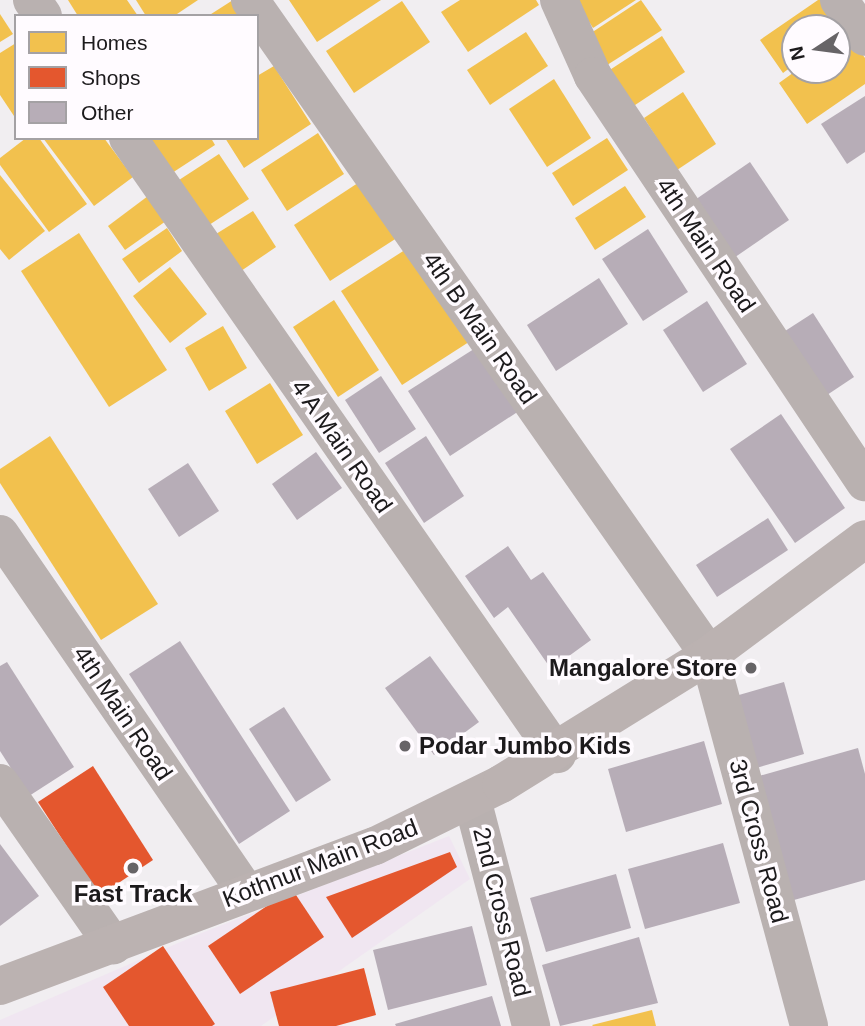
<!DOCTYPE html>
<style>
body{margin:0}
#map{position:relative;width:865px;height:1026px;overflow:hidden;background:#f1eef1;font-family:Helvetica,sans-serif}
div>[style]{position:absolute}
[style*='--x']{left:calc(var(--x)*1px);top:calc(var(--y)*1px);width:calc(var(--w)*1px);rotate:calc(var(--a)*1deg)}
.commercial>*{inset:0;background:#f0e6f1}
.homes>*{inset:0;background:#f2c14e}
.shops>*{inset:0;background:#e4572e}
.building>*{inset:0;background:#b7adb7}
.minor>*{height:38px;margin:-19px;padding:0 19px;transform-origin:19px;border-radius:19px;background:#b9b1b0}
.major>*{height:38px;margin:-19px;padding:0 19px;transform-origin:19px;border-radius:19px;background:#bbb2b1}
.dots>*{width:19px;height:19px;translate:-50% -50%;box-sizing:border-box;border:4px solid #fffbff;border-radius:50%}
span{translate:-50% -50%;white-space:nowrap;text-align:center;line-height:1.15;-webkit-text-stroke:7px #fffbff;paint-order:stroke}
.street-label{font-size:24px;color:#1c1a1c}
.poi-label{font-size:24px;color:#1c1a1c;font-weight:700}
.right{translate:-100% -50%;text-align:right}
.left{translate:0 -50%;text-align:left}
.legend{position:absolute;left:14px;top:14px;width:245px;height:126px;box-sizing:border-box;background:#fffbff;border:2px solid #a4a1a4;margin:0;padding:9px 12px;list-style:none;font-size:21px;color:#1c1a1c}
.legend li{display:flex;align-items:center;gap:14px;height:35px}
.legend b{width:35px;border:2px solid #a4a1a4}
.north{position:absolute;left:781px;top:14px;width:70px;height:70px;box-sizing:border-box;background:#fffbff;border:2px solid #a4a1a4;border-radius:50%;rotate:257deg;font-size:19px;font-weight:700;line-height:28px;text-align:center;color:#1c1a1c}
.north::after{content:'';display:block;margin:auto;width:24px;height:32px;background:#676467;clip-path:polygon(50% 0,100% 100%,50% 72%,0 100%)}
</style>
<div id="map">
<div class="commercial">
<div style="clip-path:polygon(449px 836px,470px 879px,261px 1026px,0 1026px,0 1020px,199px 934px)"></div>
</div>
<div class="homes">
<div style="clip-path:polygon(68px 0,127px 0,138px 16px,78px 16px)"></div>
<div style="clip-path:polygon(136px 0,198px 0,174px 16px,146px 16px)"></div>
<div style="clip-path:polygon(233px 0,256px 16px,208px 16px)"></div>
<div style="clip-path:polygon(289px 0,381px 0,317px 42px)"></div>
<div style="clip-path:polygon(460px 0,536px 0,539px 5px,468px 52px,441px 12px)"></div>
<div style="clip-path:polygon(575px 0,636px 0,593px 28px)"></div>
<div style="clip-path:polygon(641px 0,662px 30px,604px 67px,585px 37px)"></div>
<div style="clip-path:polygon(818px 0,828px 0,848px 28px,837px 35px,837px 28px,795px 28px,795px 64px,783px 73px,760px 40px)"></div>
<div style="clip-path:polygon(402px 1px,430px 42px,354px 93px,326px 51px)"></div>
<div style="clip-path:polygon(0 14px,13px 34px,0 42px)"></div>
<div style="clip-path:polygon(526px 32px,548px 66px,490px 105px,467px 70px)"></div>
<div style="clip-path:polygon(848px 34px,865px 58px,865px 84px,807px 124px,779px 83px,797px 70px,837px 70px,837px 42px)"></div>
<div style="clip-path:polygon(662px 36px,685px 72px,629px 109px,605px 73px)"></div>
<div style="clip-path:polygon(16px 43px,16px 119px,0 95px,0 53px)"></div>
<div style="clip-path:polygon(274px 66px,311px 124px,244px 168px,225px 138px,257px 138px,257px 76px)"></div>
<div style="clip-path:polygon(554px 79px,591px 138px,547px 167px,509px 109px)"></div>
<div style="clip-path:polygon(683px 92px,716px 144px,677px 170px,644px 118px)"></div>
<div style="clip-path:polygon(318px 133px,344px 174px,287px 211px,261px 170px)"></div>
<div style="clip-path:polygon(26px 138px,39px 138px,87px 204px,49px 232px,0 165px,0 158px)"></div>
<div style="clip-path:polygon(43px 138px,104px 138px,133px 177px,94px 206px)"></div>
<div style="clip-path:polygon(149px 138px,211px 138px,215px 145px,172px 173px)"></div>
<div style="clip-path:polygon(607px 138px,628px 170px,573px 206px,552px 173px)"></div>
<div style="clip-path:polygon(219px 154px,249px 199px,209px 225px,179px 180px)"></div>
<div style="clip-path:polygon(0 175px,45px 231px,9px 260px,0 249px)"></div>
<div style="clip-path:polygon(367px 177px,403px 234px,330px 281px,294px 225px)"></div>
<div style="clip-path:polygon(625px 186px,646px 217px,595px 250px,575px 218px)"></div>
<div style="clip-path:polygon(148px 196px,166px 221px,125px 250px,108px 226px)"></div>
<div style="clip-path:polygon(253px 211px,276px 247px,241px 271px,216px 234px)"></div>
<div style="clip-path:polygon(167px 228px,182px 251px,139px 283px,122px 259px)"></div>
<div style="clip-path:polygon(79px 233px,167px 370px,109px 407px,21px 271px)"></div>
<div style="clip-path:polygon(411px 246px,472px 340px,402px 385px,341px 291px)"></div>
<div style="clip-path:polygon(170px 267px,207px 314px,170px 343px,133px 296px)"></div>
<div style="clip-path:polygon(334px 300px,379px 370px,338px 397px,293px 327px)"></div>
<div style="clip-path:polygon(223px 326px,247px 368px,209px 391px,185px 348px)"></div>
<div style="clip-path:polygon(270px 383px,303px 435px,257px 464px,225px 411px)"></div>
<div style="clip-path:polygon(50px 436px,158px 604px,101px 640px,0 483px,0 469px)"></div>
<div style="clip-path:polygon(652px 1010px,656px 1026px,593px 1026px,592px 1025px)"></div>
</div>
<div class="shops">
<div style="clip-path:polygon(93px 766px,153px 860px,99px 896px,38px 802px)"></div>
<div style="clip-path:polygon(450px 852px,457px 867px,352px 938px,326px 897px)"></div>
<div style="clip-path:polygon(292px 889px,324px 937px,240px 994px,208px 946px)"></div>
<div style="clip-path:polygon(163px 946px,215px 1024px,212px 1026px,129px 1026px,103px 987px)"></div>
<div style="clip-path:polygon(364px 968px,376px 1015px,336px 1026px,279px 1026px,270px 992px)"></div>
</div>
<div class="building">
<div style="clip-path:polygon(865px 96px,865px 152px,847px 164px,821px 124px)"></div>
<div style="clip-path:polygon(750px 162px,789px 220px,728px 262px,689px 204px)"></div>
<div style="clip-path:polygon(648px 229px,688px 292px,643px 321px,602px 259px)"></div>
<div style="clip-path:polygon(599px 278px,628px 324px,556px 371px,527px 325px)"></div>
<div style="clip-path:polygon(707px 301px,747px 364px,703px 392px,663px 330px)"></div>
<div style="clip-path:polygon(813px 313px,854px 377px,824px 397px,782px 333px)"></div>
<div style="clip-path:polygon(477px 347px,519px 411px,450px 456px,408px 391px)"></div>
<div style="clip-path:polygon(381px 376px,416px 429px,379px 453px,345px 400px)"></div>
<div style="clip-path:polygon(781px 414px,845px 508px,795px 543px,730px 449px)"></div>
<div style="clip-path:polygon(426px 436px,464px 496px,424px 523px,385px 463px)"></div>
<div style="clip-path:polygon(316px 452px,342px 488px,297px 520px,272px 484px)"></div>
<div style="clip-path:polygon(188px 463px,219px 511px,179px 537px,148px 489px)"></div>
<div style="clip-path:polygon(768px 518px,788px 550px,717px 597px,696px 565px)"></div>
<div style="clip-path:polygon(508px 546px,531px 580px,543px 572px,591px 640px,551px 669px,508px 607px,494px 618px,465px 576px)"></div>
<div style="clip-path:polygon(180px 641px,290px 811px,239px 844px,129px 674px)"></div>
<div style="clip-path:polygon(430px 656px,479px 722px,434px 755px,385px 688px)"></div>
<div style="clip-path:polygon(7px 662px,74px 767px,29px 796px,0 751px,0 666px)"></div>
<div style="clip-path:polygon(784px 682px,804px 754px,753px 769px,732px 697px)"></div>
<div style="clip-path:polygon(284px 707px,331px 780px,296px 802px,249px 729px)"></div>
<div style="clip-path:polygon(704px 741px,722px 804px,626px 832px,608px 769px)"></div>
<div style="clip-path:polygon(858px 748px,865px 774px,865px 880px,794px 900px,759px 776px)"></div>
<div style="clip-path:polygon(723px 843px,740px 903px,645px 929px,628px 869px)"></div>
<div style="clip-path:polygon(0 844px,39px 896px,0 926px)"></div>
<div style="clip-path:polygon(616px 874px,631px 928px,546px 952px,530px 898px)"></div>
<div style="clip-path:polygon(472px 926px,487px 985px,388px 1010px,373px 950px)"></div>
<div style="clip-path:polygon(639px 937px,658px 1003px,560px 1026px,542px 965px)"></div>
<div style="clip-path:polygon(492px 996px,501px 1026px,396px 1026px,395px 1024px)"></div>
</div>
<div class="minor">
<div style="--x:32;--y:0;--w:19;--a:55"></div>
<div style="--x:250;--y:0;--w:800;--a:54.98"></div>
<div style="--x:709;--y:655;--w:384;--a:74.9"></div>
<div style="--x:559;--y:0;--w:83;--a:65.9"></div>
<div style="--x:593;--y:76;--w:489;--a:56.2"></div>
<div style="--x:839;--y:0;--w:45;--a:54.9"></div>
<div style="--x:128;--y:138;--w:751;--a:55.15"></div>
<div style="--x:0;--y:534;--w:434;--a:55.5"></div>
<div style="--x:0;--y:783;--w:198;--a:55.1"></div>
<div style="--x:472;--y:799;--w:235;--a:75.4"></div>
</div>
<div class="major">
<div style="--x:0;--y:986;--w:400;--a:-20.5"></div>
<div style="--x:375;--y:846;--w:140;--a:-26.2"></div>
<div style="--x:501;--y:784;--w:245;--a:-31.8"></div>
<div style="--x:709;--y:655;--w:194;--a:-36.6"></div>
</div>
<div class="dots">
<div style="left:751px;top:668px;background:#676467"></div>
<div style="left:405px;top:746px;background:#676467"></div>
<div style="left:133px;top:868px;background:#676467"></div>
</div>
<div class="street-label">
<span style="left:706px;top:245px;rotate:56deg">4th Main Road</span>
<span style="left:480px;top:328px;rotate:55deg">4th B Main Road</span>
<span style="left:342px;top:446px;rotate:55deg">4 A Main Road</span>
<span style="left:123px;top:713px;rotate:56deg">4th Main Road</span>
<span style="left:759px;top:841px;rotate:75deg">3rd Cross Road</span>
<span style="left:320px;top:863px;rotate:-21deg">Kothnur Main Road</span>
<span style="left:502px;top:912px;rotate:76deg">2nd Cross Road</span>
</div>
<div class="poi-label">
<span class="right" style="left:737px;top:668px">Mangalore Store</span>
<span class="left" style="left:419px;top:746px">Podar Jumbo Kids</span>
<span style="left:133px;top:894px">Fast Track</span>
</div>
<ul class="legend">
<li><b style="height:19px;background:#f2c14e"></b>Homes</li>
<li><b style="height:19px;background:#e4572e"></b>Shops</li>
<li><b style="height:19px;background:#b7adb7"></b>Other</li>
</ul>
<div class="north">N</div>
</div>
